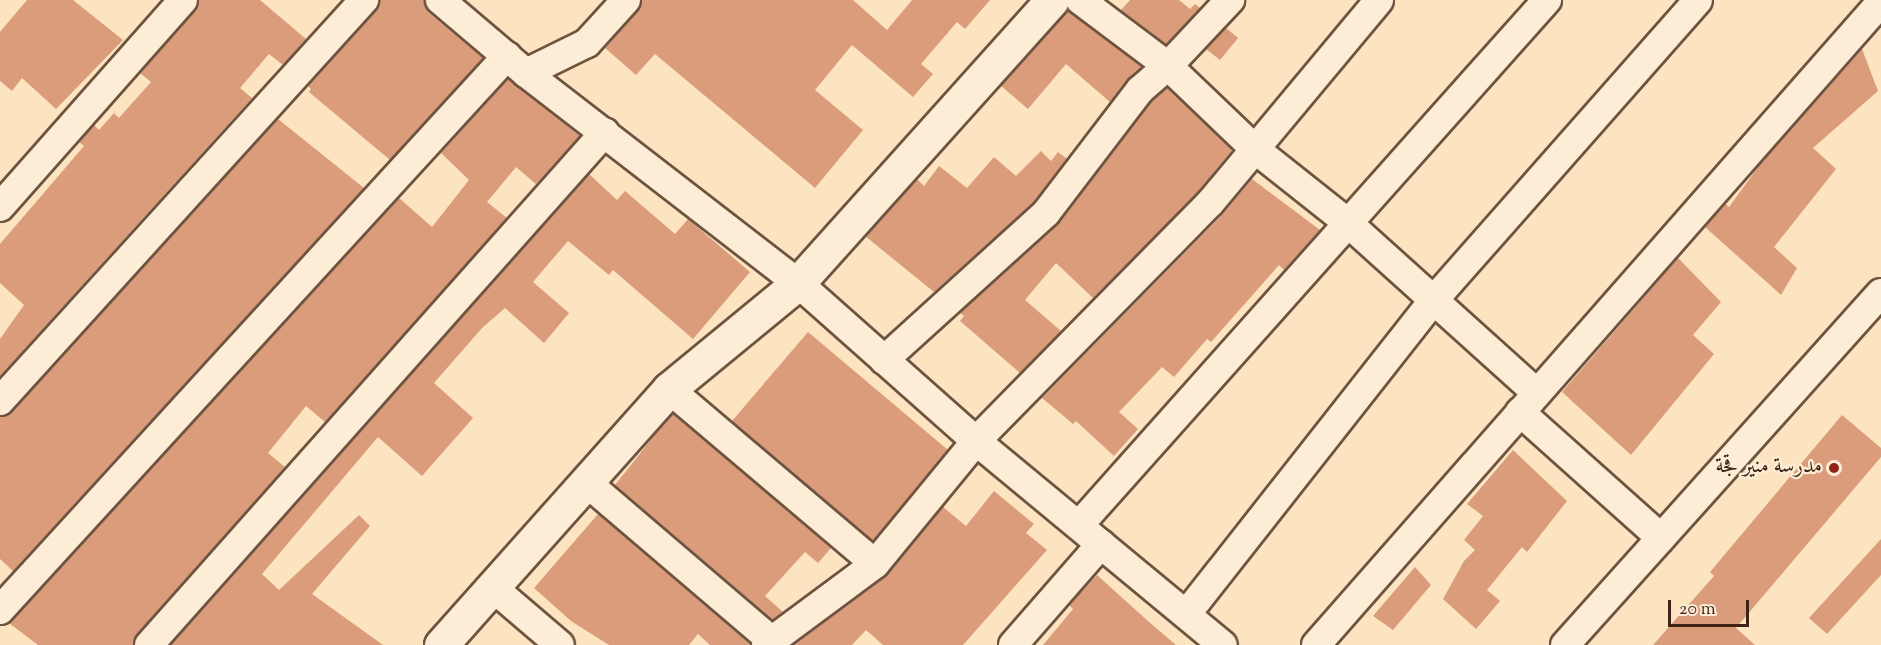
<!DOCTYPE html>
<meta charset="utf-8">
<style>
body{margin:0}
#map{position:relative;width:1881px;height:645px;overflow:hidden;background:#fde4c0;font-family:"Sorts Mill Goudy",Amiri,serif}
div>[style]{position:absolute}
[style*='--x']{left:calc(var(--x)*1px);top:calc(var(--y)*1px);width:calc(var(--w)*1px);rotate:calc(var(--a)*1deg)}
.building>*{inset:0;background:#da9c7a}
.roads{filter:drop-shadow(2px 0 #6e5440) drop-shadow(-2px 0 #6e5440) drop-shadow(0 2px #6e5440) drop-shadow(0 -2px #6e5440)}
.street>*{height:28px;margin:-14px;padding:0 14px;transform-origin:14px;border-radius:14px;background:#feedd6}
.secondary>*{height:33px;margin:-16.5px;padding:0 16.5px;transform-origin:16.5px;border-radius:16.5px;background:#feedd6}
.dots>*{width:16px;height:16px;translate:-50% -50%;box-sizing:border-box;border:3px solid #feedd6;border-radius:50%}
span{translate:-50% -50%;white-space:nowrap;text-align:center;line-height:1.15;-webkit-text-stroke:4.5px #feedd6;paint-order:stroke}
.poi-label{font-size:22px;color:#3f2415}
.right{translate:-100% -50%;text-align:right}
.scale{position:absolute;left:1668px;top:600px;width:81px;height:27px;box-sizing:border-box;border:3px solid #3f2415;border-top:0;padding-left:8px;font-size:18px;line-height:21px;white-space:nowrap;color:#3f2415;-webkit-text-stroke:4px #feedd6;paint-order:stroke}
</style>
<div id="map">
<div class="building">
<div style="clip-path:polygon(27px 0,73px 0,123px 40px,56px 109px,22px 78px,12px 91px,0 81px,0 32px)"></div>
<div style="clip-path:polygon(199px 0,260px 0,306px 39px,283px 65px,269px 54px,240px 88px,252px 98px,0 376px,0 339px,24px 305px,0 283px,0 244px,84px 146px,79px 142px,94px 125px,99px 130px,114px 113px,119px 118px,151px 82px,140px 73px,195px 11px)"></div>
<div style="clip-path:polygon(380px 0,424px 0,429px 13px,483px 58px,390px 160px,309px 92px,311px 89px,308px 86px,376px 11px)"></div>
<div style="clip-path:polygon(642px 0,853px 0,887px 30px,912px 0,990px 0,965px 29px,957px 22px,921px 64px,933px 74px,913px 97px,852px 45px,815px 90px,863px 130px,815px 188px,655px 54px,636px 75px,605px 48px,638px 11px)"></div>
<div style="clip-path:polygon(1130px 0,1179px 0,1190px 9px,1195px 4px,1200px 8px,1166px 44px,1121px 10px)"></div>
<div style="clip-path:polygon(1068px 11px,1142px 67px,1110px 102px,1066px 64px,1028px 109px,1000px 85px)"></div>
<div style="clip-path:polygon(1226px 28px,1238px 38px,1220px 60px,1206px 49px)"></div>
<div style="clip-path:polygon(1862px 49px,1878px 91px,1813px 148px,1836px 169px,1774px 247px,1797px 268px,1781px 295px,1705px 227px,1726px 204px,1729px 207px,1761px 163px)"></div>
<div style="clip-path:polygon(508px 79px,580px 136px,536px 184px,516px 167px,487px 202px,507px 218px,325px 422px,306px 406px,268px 453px,285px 467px,137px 634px,133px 645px,38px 645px,9px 623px,399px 198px,432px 227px,469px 180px,441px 153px)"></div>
<div style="clip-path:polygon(1167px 88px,1232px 150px,1198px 192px,1093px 298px,1056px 263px,1025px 300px,1061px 331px,1020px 373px,960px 321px,964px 316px,960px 313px,1057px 225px,1152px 101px)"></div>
<div style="clip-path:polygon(278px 119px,364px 188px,13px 571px,0 559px,0 417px,12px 412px)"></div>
<div style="clip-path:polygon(1041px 151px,1051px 161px,1058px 152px,1067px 159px,1034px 202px,934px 292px,865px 236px,917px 179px,924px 186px,939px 166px,967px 188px,994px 157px,1016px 176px)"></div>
<div style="clip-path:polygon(589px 174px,617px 200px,625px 191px,675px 234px,688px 219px,750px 272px,693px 339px,613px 270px,609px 275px,568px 241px,533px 282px,569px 313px,544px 343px,505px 308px,482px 328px,434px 383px,473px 418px,422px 476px,378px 437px,262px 574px,279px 590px,359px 515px,370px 526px,312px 594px,383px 645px,171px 645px)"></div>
<div style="clip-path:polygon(1252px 179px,1320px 230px,1284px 270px,1279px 265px,1211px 342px,1207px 339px,1174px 377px,1162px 367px,1119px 412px,1138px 429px,1114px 456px,1076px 421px,1073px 424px,1042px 398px,1222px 215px)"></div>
<div style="clip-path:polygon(1678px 258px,1721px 302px,1693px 335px,1714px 354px,1631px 455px,1562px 392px)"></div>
<div style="clip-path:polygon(808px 332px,948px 450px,873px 541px,732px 421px)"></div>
<div style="clip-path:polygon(672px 413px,831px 548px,818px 563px,805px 552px,765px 596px,783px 612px,773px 620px,615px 485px)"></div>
<div style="clip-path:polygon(1842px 415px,1881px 448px,1881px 457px,1736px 628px,1755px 645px,1653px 645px,1714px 576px,1710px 572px)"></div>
<div style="clip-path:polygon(1513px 450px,1567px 501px,1527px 552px,1522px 547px,1487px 590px,1500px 601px,1476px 629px,1443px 599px,1464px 561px,1475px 550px,1464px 540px,1483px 516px,1467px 504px)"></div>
<div style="clip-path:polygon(994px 491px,1034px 524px,1026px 533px,1047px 550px,963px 645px,883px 645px,866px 630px,852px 645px,794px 645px,885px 577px,943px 507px,966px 526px)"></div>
<div style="clip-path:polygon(598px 514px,750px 644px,750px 645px,710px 645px,698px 634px,689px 645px,609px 645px,571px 621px,534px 588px)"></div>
<div style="clip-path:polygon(1881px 539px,1881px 575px,1827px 634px,1809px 618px)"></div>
<div style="clip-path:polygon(1415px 567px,1431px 585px,1393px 630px,1373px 616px)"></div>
<div style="clip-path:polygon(1097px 575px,1149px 622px,1176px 645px,1043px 645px,1073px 609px,1069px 605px)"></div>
</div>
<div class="roads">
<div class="street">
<div style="--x:440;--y:0;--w:113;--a:40.3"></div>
<div style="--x:526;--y:73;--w:344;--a:37.7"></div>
<div style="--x:798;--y:283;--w:238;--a:41.6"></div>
<div style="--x:976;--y:441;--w:320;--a:39.6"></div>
<div style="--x:1080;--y:0;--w:110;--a:36.9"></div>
<div style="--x:1168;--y:66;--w:122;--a:43.7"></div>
<div style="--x:1256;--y:150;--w:117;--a:38.4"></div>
<div style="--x:1348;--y:223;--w:254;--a:42"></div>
<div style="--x:526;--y:73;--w:68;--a:-26.2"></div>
<div style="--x:587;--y:43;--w:58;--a:-47.8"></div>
<div style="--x:0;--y:207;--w:276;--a:-48.5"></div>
<div style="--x:884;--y:360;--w:219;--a:-42.2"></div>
<div style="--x:1046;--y:213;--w:155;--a:-52.6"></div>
<div style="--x:1140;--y:90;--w:37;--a:-41"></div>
<div style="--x:1168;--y:66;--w:91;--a:-46.8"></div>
<div style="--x:669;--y:389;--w:270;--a:40.3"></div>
<div style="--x:0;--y:401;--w:542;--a:-47.77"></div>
<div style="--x:1520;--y:412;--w:189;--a:41.8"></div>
<div style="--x:586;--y:482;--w:243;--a:40.5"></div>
<div style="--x:1080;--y:524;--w:702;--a:-48.29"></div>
<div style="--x:492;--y:587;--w:89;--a:40.5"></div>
<div style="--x:0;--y:610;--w:751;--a:-47.54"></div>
<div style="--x:1188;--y:612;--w:395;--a:-51.8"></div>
<div style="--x:1432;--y:302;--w:402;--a:-48.6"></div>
<div style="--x:149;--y:645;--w:686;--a:-48.37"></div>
<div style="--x:766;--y:645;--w:136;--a:-36.6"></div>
<div style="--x:875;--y:564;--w:159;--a:-50.6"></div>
<div style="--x:976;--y:441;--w:334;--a:-45.5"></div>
<div style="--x:1210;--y:203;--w:264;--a:-50.2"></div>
<div style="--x:1013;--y:645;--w:134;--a:-48.9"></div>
<div style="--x:1316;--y:645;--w:856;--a:-48.69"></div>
<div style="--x:1565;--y:645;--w:473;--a:-48.1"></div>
</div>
<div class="secondary">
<div style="--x:441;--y:645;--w:343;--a:-48.3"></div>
<div style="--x:669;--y:389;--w:167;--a:-39.4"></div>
<div style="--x:798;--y:283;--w:380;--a:-48.1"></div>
</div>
</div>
<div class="dots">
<div style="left:1834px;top:468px;background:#8f2418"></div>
</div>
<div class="poi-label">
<span class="right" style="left:1822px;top:468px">مدرسة منير قجة</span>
</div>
<div class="scale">20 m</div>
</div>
